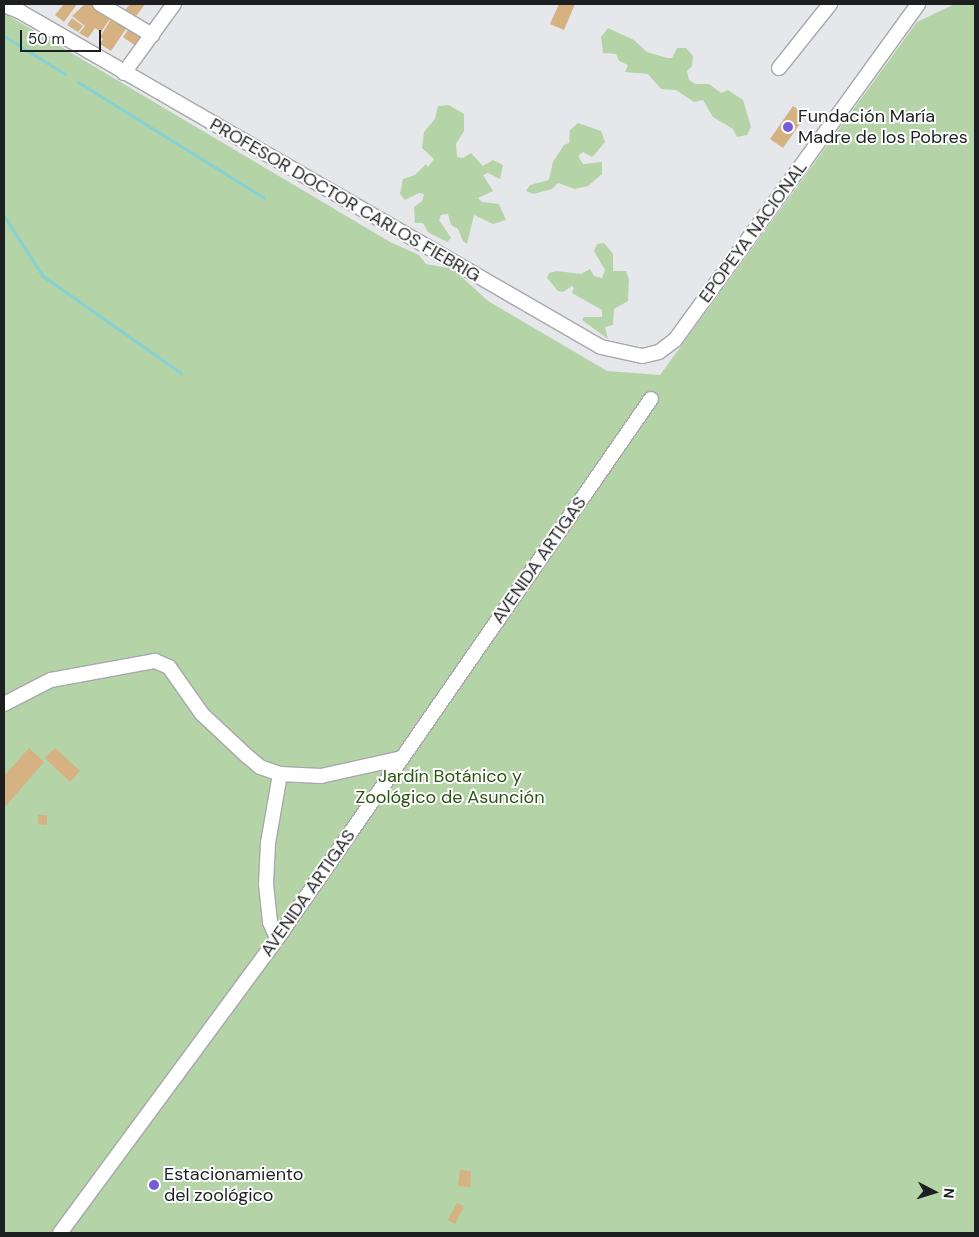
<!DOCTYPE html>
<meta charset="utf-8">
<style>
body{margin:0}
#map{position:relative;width:979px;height:1237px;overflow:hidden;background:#e5e7ea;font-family:"DM Sans",sans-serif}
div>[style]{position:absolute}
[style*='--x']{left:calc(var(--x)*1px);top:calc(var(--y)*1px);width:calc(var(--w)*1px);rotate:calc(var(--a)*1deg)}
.green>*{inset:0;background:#b4d3a6}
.stream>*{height:3px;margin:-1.5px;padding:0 1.5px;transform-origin:1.5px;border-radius:1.5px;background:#85d1d4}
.building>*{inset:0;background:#d6b182}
.roads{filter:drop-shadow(1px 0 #a6a8ab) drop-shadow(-1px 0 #a6a8ab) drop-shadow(0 1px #a6a8ab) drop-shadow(0 -1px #a6a8ab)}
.minor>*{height:14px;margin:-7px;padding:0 7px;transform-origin:7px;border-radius:7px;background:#fff}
.dots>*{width:14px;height:14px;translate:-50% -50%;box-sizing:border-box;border:2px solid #fff;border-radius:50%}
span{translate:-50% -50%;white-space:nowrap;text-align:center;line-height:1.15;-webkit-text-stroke:4px #fff;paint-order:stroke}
.poi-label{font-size:18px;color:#1e1f20}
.left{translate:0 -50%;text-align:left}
.street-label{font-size:18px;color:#1e1f20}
.park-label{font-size:18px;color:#2c5412}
.frame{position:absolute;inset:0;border:5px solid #1e1f20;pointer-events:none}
.north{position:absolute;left:909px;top:1167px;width:50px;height:50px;-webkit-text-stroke:4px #fff;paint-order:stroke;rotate:95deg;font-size:14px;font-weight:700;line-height:20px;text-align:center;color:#1e1f20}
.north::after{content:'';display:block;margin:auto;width:18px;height:22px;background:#1e1f20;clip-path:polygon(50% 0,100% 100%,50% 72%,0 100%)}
.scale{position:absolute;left:20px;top:30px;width:81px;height:22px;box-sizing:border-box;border:2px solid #1e1f20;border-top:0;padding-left:6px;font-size:15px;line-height:18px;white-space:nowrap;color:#1e1f20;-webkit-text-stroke:4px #fff;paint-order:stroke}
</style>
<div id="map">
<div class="green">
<div style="clip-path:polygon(955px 4px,975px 4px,975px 1233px,4px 1233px,4px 13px,390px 242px,419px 255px,426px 264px,453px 269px,488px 301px,607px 371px,660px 375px,917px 22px)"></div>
<div style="clip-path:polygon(608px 28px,634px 40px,647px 52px,667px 58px,672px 58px,677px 48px,686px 48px,693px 56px,692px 66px,687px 71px,689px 80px,695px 84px,709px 84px,721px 93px,728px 90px,743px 100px,751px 127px,747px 135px,737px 137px,733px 129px,713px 117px,703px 100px,694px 102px,676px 90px,661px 89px,648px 74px,625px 72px,628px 65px,619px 61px,616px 54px,603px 53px,601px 37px)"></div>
<div style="clip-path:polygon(449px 105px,464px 114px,464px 131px,456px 144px,457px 157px,463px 158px,471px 153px,483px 166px,493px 160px,503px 165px,500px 179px,488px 173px,483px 175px,493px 191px,478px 198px,482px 202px,499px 204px,506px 220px,493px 224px,474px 215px,467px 244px,463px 241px,458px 229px,451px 225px,448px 214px,441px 215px,439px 220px,451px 238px,447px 242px,428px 232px,423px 223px,415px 223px,414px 207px,422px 201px,424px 194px,419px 193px,405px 200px,400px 194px,403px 179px,415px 175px,426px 164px,428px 167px,434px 159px,422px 148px,424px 132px,435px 119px,438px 106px)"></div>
<div style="clip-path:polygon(578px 123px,601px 131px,605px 142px,595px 154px,592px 157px,583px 152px,578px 156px,583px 164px,602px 162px,602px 174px,588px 186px,575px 189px,558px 183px,552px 189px,533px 194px,526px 191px,530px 185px,549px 180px,553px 162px,564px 145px,569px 143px,570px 130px)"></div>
<div style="clip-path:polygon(604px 243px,613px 254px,613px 271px,626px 271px,629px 279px,628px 301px,614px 309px,613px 325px,605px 327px,608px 339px,582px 320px,584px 317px,602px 317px,602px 310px,572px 293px,574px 288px,572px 286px,563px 292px,558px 291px,547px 278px,549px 273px,557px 271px,581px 274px,590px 269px,594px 276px,602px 278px,605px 270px,594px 251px,597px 244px)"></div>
</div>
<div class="stream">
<div style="--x:4;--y:36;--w:72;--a:31.9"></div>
<div style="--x:78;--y:82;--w:219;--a:31.9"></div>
<div style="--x:4;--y:216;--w:72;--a:57"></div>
<div style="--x:43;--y:276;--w:169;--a:35.1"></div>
</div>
<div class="building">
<div style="clip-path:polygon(64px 4px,77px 4px,64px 22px,55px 15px)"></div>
<div style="clip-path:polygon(85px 4px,94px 4px,112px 16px,101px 32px,95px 28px,88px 38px,79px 33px,85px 26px,72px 16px)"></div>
<div style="clip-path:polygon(130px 4px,145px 4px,134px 19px,124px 11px)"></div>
<div style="clip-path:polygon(559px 4px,575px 4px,564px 30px,550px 24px)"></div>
<div style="clip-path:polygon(113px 16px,128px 26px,111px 51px,100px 44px,103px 39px,100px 37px)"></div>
<div style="clip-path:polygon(72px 18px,83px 26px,78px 32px,67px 25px)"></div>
<div style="clip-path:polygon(130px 27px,144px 36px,137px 47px,123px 37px)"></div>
<div style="clip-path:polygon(793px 106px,806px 115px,783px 148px,770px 139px)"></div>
<div style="clip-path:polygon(29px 748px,44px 762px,4px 808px,4px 776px)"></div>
<div style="clip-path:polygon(55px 748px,80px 771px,70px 782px,45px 758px)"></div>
<div style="clip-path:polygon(38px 815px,47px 815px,47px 825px,38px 824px)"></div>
<div style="clip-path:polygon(460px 1170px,471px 1171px,470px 1187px,458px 1186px)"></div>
<div style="clip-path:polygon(457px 1203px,464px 1206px,455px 1224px,448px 1220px)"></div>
</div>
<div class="roads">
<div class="minor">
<div style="--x:100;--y:4;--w:61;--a:30.8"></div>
<div style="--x:4;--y:5;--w:16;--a:22"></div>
<div style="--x:19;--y:11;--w:12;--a:-145"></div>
<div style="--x:19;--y:11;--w:672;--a:30"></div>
<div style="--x:601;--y:347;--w:42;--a:12.4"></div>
<div style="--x:642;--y:356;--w:17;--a:-13"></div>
<div style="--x:659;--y:352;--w:20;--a:-37"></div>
<div style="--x:675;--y:340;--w:415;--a:-54.1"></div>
<div style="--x:779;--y:68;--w:82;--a:-51.4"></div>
<div style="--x:124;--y:73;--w:85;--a:-54.1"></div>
<div style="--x:4;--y:704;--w:53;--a:-27.1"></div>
<div style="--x:51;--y:680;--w:106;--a:-10.4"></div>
<div style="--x:155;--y:661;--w:15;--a:23"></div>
<div style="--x:169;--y:667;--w:57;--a:54.9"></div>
<div style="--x:202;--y:714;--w:62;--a:43"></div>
<div style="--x:247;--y:756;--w:17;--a:40"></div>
<div style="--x:260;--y:767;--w:21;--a:19"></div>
<div style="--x:280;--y:774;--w:41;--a:2.8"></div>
<div style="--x:321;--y:776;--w:83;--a:-12.5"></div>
<div style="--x:277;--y:938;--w:17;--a:-114"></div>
<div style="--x:270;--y:922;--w:38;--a:-96"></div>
<div style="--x:266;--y:884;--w:41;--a:-87.2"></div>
<div style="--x:268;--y:843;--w:70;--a:-80.1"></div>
<div style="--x:60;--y:1233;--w:376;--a:-53.6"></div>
<div style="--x:283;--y:930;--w:646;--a:-55.28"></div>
</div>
</div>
<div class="dots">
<div style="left:788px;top:127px;background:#765cd6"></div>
<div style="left:154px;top:1185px;background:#765cd6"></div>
</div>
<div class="poi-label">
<span class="left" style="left:798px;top:127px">Fundación María<br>Madre de los Pobres</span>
<span class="left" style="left:164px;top:1185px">Estacionamiento<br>del zoológico</span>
</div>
<div class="street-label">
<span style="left:345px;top:200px;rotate:30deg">PROFESOR DOCTOR CARLOS FIEBRIG</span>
<span style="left:753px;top:232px;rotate:-54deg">EPOPEYA NACIONAL</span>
<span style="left:539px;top:560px;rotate:-55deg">AVENIDA ARTIGAS</span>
<span style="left:308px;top:893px;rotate:-55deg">AVENIDA ARTIGAS</span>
</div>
<div class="park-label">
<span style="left:450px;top:787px">Jardín Botánico y<br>Zoológico de Asunción</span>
</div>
<div class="frame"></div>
<div class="north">N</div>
<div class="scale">50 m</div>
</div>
